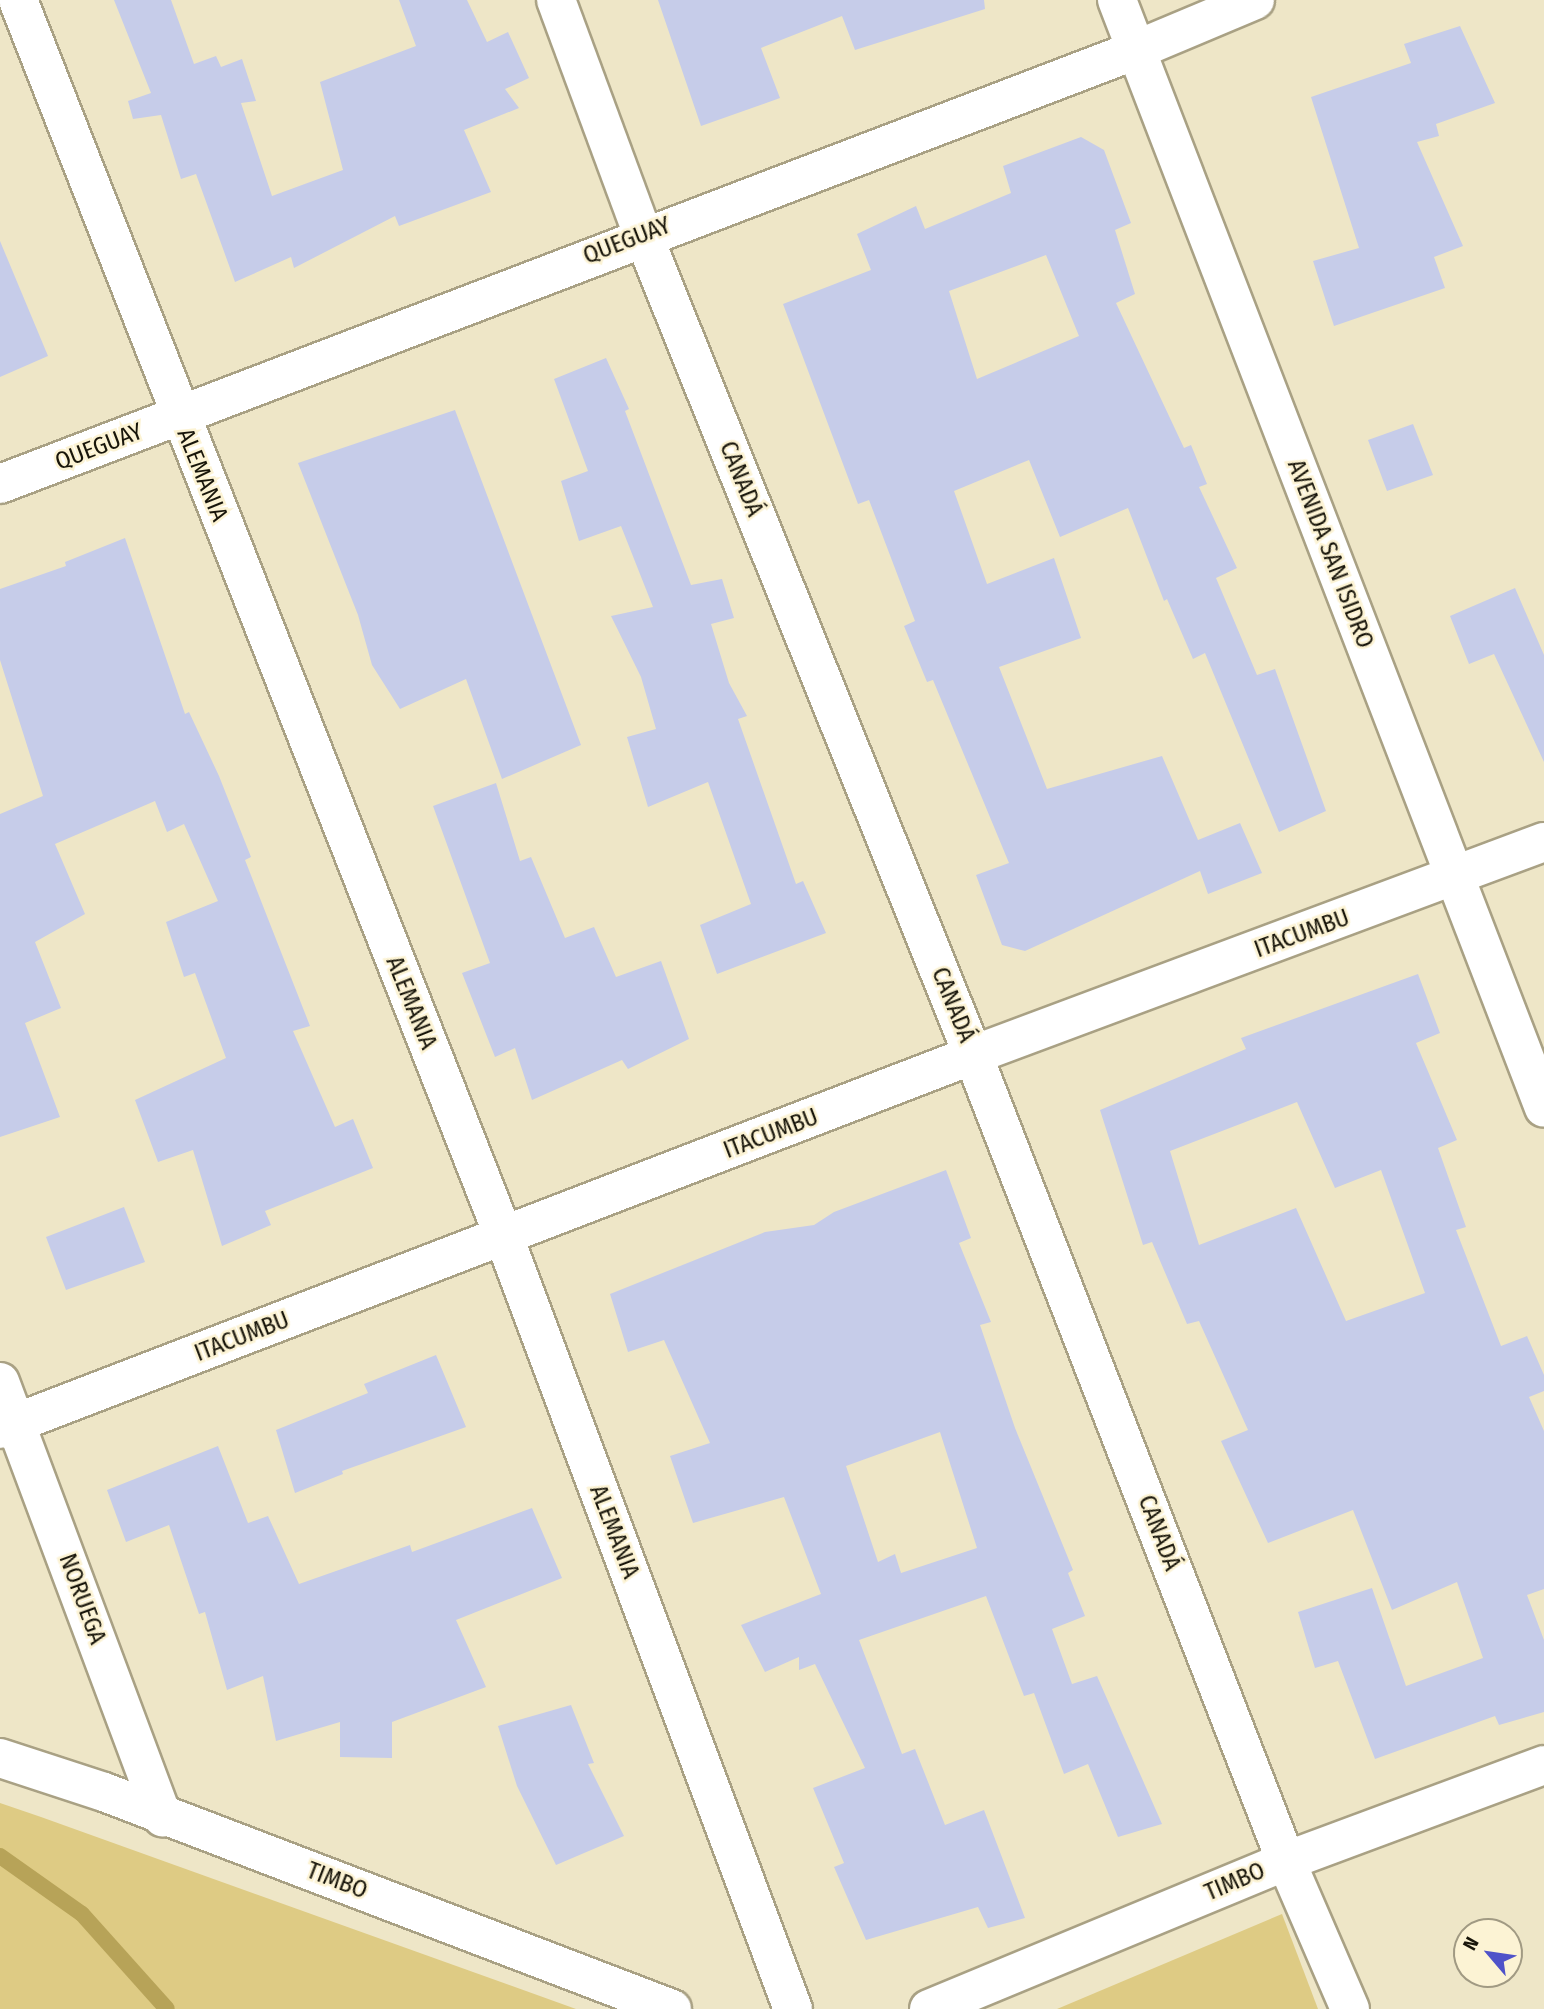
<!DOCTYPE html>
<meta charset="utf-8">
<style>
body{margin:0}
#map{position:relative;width:1544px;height:2009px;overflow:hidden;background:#eee6c7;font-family:"Fira Sans Condensed",sans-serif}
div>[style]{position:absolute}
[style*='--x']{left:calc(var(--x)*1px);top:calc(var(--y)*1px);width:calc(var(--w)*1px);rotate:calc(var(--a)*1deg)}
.green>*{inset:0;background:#decb84}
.stream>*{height:16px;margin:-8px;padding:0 8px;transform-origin:8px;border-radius:8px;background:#b7a358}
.building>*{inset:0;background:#c6cce9}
.roads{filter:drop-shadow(2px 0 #a9a184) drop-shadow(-2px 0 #a9a184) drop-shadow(0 2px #a9a184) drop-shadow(0 -2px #a9a184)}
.street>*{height:38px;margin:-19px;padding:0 19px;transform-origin:19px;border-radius:19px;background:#fff}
.secondary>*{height:38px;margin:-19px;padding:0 19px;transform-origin:19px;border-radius:19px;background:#fff}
span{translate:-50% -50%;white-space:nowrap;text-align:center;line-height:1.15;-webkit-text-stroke:5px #fcf3d4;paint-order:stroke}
.street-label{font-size:24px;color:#18150a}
.north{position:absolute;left:1453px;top:1918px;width:70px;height:70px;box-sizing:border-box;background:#fcf3d4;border:2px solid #a19a83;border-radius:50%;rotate:299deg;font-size:19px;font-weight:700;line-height:28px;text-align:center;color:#18150a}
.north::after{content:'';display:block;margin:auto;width:24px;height:32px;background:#4f52c9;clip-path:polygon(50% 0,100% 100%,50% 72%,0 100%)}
</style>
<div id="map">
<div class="green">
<div style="clip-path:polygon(0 1803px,41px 1817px,576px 2009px,0 2009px)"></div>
<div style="clip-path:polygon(1282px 1914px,1318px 2009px,1057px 2009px)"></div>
</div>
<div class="stream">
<div style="--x:0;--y:1856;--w:100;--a:35.3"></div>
<div style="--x:82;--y:1914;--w:127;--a:48.2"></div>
</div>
<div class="building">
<div style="clip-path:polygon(114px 0,171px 0,194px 64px,216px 56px,221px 67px,242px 59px,256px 101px,241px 103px,272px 196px,343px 170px,320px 82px,416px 46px,399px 0,467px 0,487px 42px,508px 32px,529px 78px,505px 89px,519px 108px,464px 130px,491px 192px,399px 226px,395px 216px,294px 268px,291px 257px,235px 282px,196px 174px,181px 179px,161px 115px,133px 119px,128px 101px,151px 93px)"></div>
<div style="clip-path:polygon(658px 0,984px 0,985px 9px,855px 50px,842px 16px,761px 48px,780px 98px,701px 126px)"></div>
<div style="clip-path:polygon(1460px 26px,1495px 103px,1436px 124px,1439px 136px,1417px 142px,1463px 246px,1434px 257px,1445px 288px,1334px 326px,1313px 261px,1359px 248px,1311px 97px,1411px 63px,1404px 44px)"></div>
<div style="clip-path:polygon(evenodd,1081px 137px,1104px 150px,1131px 223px,1115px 230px,1135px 294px,1116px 303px,1184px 448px,1191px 445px,1207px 484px,1199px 487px,1237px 568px,1216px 578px,1257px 675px,1275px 669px,1326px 811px,1279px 832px,1205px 653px,1193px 659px,1167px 599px,1164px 601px,1128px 508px,1060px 537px,1029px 460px,954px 491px,987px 584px,1054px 558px,1081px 638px,999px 667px,1047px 789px,1162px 756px,1198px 840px,1240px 823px,1262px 873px,1208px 894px,1200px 871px,1025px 951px,1002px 945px,976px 875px,1009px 863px,933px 680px,927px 682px,904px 626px,915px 621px,869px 500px,858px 504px,783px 304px,871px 270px,857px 234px,916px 206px,925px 229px,1011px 193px,1003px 166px,1081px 137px,1046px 255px,1079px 336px,977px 379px,949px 291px,1046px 255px)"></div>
<div style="clip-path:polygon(0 241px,48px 356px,0 377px)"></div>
<div style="clip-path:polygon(606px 358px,629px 409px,625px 411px,691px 585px,722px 579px,734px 618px,711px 624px,729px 683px,747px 716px,738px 719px,796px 884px,803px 881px,826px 933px,717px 974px,700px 925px,751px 904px,708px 782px,648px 807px,627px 737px,656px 729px,641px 677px,611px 616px,653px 607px,621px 526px,579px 541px,561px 481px,588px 471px,554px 379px)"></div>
<div style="clip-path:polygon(455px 410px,581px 745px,502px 779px,466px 679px,400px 709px,372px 665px,358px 615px,298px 463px)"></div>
<div style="clip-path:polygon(1413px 424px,1433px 475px,1387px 491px,1368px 440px)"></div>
<div style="clip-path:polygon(125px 538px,185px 714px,189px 712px,219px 776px,251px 857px,245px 860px,310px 1026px,293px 1031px,335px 1127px,353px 1119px,373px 1168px,265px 1211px,271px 1225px,222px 1246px,193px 1150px,158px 1162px,135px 1100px,226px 1058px,195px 973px,184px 977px,166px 922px,218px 901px,184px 824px,167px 832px,155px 801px,55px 844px,85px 914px,35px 942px,61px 1008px,25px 1023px,60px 1117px,0 1137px,0 814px,43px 796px,0 660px,0 589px,66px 566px,65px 562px)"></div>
<div style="clip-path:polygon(1515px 588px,1544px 655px,1544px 762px,1494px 654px,1469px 664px,1450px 616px)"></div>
<div style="clip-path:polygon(496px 783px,520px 861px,531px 857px,565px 938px,594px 927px,616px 977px,661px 961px,689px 1039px,628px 1069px,622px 1060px,532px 1100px,515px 1048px,495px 1057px,462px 973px,490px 963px,433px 806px)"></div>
<div style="clip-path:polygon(evenodd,1418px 974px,1440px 1033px,1416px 1043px,1457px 1140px,1438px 1148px,1466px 1227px,1456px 1230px,1501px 1346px,1527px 1336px,1544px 1375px,1544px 1391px,1529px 1397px,1544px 1431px,1544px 1589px,1527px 1595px,1544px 1640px,1544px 1712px,1499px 1725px,1495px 1716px,1375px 1759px,1338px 1661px,1315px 1668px,1298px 1612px,1372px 1588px,1406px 1686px,1483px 1658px,1457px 1582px,1392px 1610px,1353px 1510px,1268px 1543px,1221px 1441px,1248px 1430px,1199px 1321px,1187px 1324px,1152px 1242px,1143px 1245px,1100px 1110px,1246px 1049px,1241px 1038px,1418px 974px,1297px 1102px,1335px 1188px,1381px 1170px,1425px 1293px,1346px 1321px,1296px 1208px,1199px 1245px,1170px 1151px,1297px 1102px)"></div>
<div style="clip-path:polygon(evenodd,946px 1170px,971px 1238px,959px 1243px,991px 1322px,980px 1325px,1015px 1428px,1073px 1570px,1068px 1573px,1085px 1616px,1052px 1629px,1072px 1684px,1097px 1676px,1162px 1824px,1118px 1837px,1088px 1764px,1064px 1774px,1034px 1693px,1024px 1696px,986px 1596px,859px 1640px,902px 1754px,915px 1749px,945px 1825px,984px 1810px,1025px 1918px,988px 1928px,978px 1907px,866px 1940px,834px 1867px,844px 1863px,813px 1788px,865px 1768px,815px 1664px,799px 1670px,799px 1657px,765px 1672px,741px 1625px,821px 1594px,784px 1497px,693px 1523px,670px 1456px,710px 1443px,664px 1340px,628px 1352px,610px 1294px,765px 1232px,814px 1225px,834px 1212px,946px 1170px,940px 1432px,977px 1548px,901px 1573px,895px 1554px,878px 1562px,846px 1466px,940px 1432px)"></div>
<div style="clip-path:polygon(124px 1207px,145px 1262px,66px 1290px,46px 1237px)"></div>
<div style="clip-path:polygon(436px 1355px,466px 1427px,342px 1471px,343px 1474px,295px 1493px,276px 1430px,368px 1393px,364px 1384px)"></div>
<div style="clip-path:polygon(218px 1446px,248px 1523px,268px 1516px,299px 1584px,410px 1545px,412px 1552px,532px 1508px,562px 1578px,456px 1620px,486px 1687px,392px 1722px,392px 1758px,340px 1757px,340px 1722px,276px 1741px,263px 1676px,227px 1690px,205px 1612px,199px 1614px,169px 1525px,126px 1542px,107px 1490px)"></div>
<div style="clip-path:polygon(571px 1705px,594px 1763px,588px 1764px,624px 1836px,556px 1865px,517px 1786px,498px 1726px)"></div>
</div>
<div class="roads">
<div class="street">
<div style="--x:18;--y:0;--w:1329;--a:68.55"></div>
<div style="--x:504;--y:1237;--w:824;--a:69.48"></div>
<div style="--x:556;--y:0;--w:251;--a:69.7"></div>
<div style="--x:643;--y:235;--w:884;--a:68.08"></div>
<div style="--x:973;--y:1055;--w:865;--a:68.78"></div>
<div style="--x:1286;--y:1861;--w:161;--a:66.6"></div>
<div style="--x:1136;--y:50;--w:129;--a:-22.8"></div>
<div style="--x:0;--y:1382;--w:465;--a:69.5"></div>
<div style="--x:0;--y:1429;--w:1042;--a:-21.03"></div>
<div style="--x:973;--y:1055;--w:609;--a:-20.46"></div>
<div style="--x:0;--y:1758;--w:109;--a:18.1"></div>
<div style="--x:104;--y:1792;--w:608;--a:20.91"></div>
<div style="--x:929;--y:2009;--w:386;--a:-22.5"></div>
<div style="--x:1286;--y:1861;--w:275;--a:-20.4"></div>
</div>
<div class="secondary">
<div style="--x:1117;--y:0;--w:1187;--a:68.92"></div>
<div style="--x:0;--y:484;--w:1216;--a:-20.91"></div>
</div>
</div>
<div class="street-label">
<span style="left:627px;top:241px;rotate:-21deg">QUEGUAY</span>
<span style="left:99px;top:447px;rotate:-21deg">QUEGUAY</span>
<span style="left:202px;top:475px;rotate:68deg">ALEMANIA</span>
<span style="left:741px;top:479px;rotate:68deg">CANADÁ</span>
<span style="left:1330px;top:554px;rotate:69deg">AVENIDA SAN ISIDRO</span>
<span style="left:1302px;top:934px;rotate:-20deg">ITACUMBU</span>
<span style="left:411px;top:1003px;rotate:68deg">ALEMANIA</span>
<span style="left:953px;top:1005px;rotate:68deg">CANADÁ</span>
<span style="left:771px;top:1134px;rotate:-21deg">ITACUMBU</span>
<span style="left:242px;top:1337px;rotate:-21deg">ITACUMBU</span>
<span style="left:614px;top:1532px;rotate:69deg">ALEMANIA</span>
<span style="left:1159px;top:1533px;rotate:69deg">CANADÁ</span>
<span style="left:82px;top:1599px;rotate:70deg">NORUEGA</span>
<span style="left:337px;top:1881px;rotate:21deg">TIMBO</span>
<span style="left:1235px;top:1882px;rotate:-23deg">TIMBO</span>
</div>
<div class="north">N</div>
</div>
